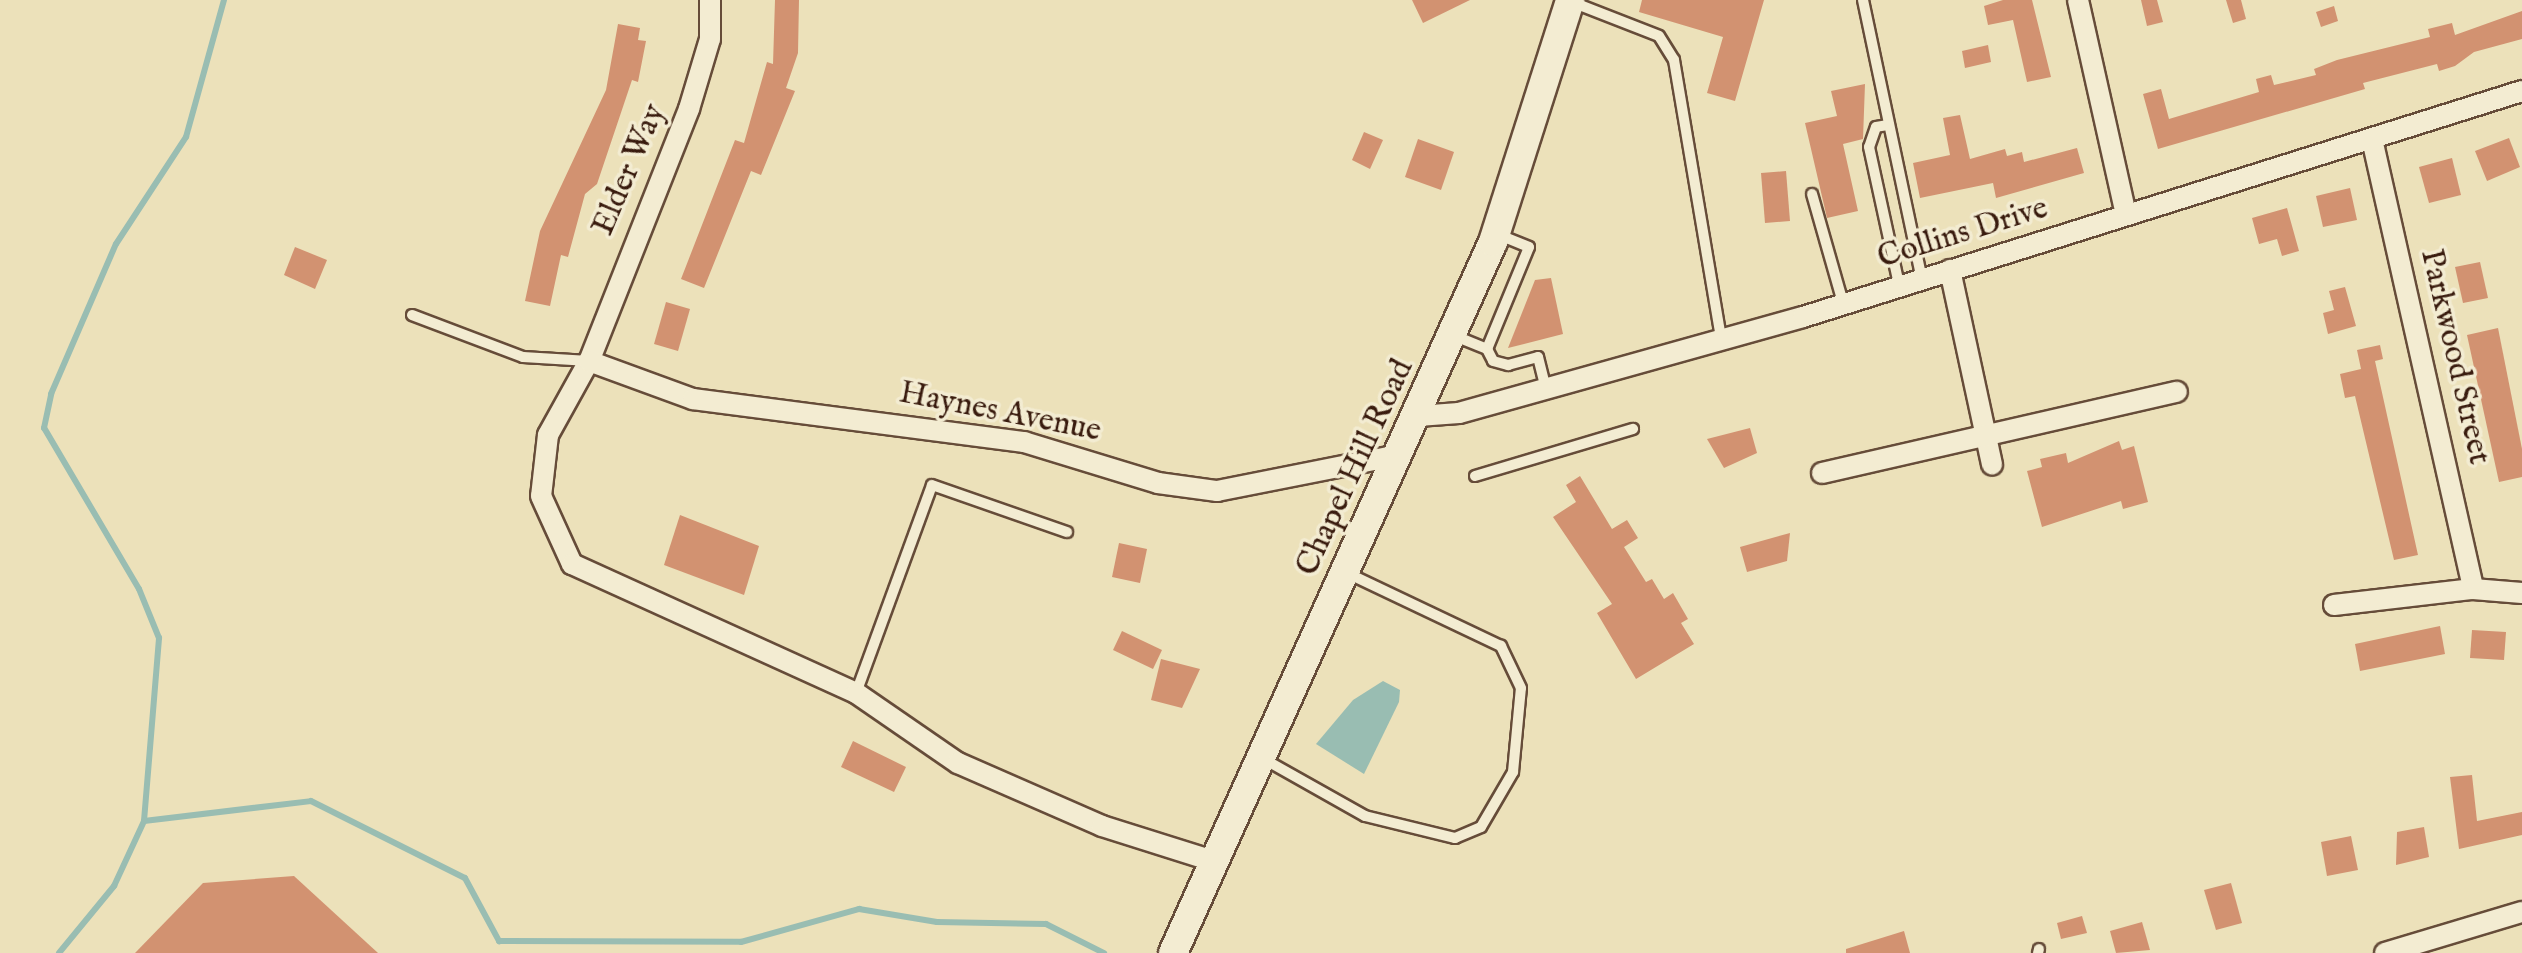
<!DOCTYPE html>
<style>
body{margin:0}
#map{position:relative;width:2522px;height:953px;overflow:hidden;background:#ece1ba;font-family:"IM FELL English",serif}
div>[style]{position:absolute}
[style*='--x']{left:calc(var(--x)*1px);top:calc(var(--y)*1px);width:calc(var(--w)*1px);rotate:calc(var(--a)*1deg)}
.water>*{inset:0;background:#99bdb2}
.stream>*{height:6px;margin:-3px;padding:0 3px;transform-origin:3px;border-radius:3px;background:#99bdb2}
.building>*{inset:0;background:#d29271}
.roads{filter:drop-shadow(2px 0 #664c39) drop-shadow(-2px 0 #664c39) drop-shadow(0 2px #664c39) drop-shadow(0 -2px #664c39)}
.lane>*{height:10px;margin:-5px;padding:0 5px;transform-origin:5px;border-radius:5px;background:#f3ecd2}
.street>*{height:20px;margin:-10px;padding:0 10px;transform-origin:10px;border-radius:10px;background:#f3ecd2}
.secondary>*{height:28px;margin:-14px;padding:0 14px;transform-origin:14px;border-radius:14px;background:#f3ecd2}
span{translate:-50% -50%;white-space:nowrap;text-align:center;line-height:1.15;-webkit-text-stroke:7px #f3ecd2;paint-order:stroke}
.street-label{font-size:32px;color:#391b0e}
</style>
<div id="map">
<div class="water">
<div style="clip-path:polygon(1383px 681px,1400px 690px,1399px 702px,1364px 774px,1316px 744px,1353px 700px)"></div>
</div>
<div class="stream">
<div style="--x:144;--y:821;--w:168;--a:-6.8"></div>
<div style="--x:311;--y:801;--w:172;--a:26.6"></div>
<div style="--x:465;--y:878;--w:72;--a:61.6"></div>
<div style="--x:499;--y:941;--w:242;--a:0.2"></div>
<div style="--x:741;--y:942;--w:123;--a:-15.6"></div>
<div style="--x:859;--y:909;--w:79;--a:9.5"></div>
<div style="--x:937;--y:922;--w:109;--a:1.1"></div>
<div style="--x:1046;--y:924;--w:65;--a:26.6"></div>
<div style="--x:59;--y:953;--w:87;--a:-50.6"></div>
<div style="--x:114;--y:886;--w:72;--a:-65.2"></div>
<div style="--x:144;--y:821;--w:184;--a:-85.3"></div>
<div style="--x:159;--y:638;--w:53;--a:-112.2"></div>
<div style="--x:139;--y:589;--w:187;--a:-120.5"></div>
<div style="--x:44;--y:428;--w:35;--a:-78"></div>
<div style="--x:51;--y:394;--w:163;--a:-66.6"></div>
<div style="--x:116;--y:244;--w:128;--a:-56.8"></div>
<div style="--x:186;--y:137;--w:142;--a:-74.5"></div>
</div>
<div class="building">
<div style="clip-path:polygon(775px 0,799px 0,798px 53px,786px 88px,795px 91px,761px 175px,751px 171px,704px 288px,681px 279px,735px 140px,744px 143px,767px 62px,773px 64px)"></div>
<div style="clip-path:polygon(1412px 0,1470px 0,1423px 23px)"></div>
<div style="clip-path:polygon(1642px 0,1764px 0,1735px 101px,1707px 93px,1723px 37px,1639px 12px)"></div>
<div style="clip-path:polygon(2003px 0,2032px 0,2051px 77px,2027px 82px,2013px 20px,1988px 25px,1984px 6px)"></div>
<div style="clip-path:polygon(2141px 0,2157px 0,2163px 22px,2147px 26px)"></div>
<div style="clip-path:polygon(2226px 0,2241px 0,2246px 19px,2233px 23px)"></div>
<div style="clip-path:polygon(2334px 6px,2338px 21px,2321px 27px,2316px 12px)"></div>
<div style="clip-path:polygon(2522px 11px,2522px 39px,2474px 52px,2455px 66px,2439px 71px,2437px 64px,2363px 83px,2365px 89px,2158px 149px,2143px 94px,2161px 89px,2169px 119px,2259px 92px,2256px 79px,2271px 75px,2274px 85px,2316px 75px,2314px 69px,2337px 60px,2430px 37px,2428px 29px,2452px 23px,2455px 35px)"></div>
<div style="clip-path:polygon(618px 24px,640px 28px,638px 40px,646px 41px,638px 82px,632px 80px,597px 184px,585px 194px,568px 257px,561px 255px,550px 306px,525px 301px,540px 231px,606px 90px)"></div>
<div style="clip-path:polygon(1988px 45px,1991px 62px,1965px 68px,1962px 51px)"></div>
<div style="clip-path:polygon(1865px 84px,1863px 139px,1843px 144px,1858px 211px,1827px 218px,1805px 123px,1837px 116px,1831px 91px)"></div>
<div style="clip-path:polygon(1960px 115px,1970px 159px,2005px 149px,2007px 156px,2022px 152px,2024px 162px,2077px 148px,2084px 173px,1996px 198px,1993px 183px,1920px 198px,1913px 163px,1950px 155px,1943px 118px)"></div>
<div style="clip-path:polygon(1364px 132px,1383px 140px,1370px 169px,1352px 160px)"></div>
<div style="clip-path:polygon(2509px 138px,2520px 167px,2487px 181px,2475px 151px)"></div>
<div style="clip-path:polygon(1418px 139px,1454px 152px,1441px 190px,1405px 177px)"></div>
<div style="clip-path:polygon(2452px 158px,2461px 195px,2429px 203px,2419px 167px)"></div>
<div style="clip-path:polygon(1786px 171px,1790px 221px,1765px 223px,1761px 173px)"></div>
<div style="clip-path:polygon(2350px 188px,2357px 220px,2323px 227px,2316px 196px)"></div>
<div style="clip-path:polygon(2287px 208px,2299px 251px,2282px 256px,2277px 239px,2259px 244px,2252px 218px)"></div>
<div style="clip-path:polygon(295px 247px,327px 260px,315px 289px,284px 275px)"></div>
<div style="clip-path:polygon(2480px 262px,2488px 298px,2463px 303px,2455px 267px)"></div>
<div style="clip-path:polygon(1551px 278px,1563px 334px,1508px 348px,1535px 280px)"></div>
<div style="clip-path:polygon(2345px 287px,2356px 326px,2328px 334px,2323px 313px,2334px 310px,2329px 291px)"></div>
<div style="clip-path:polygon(666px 302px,690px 309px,678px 351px,654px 344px)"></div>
<div style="clip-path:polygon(2498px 328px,2522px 449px,2522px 477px,2499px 482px,2467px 335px)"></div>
<div style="clip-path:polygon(2380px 345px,2383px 359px,2375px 361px,2418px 555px,2394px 560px,2355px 396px,2345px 398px,2340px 374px,2361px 369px,2357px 350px)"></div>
<div style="clip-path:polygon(1750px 428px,1757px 453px,1724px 468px,1707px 439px)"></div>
<div style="clip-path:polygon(2119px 441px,2122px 450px,2134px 446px,2148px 502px,2123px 509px,2121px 501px,2042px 527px,2027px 471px,2042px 467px,2040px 459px,2066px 453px,2068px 463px)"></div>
<div style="clip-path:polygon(1580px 476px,1612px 529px,1627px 520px,1638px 538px,1624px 547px,1646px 582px,1652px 579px,1664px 599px,1673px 593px,1688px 619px,1681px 623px,1694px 644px,1636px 679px,1597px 613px,1612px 604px,1553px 517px,1576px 502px,1566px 485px)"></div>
<div style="clip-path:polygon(680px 515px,759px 546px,744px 595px,664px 565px)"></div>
<div style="clip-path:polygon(1790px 533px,1787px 561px,1747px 572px,1740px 547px)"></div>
<div style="clip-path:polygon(1119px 543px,1147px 549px,1140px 583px,1112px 577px)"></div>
<div style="clip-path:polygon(2440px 626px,2445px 654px,2360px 671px,2355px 644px)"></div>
<div style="clip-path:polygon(2472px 630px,2506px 632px,2504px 660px,2470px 658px)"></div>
<div style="clip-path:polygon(1122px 631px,1162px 650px,1153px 669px,1113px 650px)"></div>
<div style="clip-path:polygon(1161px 659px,1200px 669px,1182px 708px,1151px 700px)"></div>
<div style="clip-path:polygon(853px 741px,906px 767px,894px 792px,841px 767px)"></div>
<div style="clip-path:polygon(2472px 775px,2477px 821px,2522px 812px,2522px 835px,2459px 849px,2450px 777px)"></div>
<div style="clip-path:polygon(2424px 827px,2429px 857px,2396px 865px,2397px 832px)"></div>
<div style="clip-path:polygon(2351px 836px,2358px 870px,2327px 876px,2321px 842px)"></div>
<div style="clip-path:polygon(294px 876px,378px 953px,135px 953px,203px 883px)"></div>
<div style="clip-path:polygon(2231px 883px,2242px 923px,2216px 930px,2204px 890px)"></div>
<div style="clip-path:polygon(2082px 916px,2087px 933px,2061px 939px,2057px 923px)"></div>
<div style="clip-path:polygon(2142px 922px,2150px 950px,2116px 953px,2110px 931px)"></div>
<div style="clip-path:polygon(1904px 931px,1910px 953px,1846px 953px,1846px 949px)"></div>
</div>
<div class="roads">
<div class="lane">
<div style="--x:1863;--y:0;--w:285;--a:78.1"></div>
<div style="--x:1572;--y:2;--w:93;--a:21.3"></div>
<div style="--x:1659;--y:36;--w:28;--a:58"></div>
<div style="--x:1674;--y:60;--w:283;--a:80.4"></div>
<div style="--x:1888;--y:125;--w:12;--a:171"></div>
<div style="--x:1876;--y:127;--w:21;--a:109"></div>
<div style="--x:1869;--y:147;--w:141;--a:77.7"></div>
<div style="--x:1812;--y:194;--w:113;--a:74.1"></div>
<div style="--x:412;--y:315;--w:119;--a:20.7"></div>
<div style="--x:523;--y:357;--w:66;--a:3.5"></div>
<div style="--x:1455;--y:336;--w:35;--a:22"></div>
<div style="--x:1487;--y:349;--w:110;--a:-67.6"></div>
<div style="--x:1529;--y:247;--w:35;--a:-158"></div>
<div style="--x:1487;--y:349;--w:13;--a:63"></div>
<div style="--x:1493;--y:361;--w:16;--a:15"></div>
<div style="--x:1508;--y:365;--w:31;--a:-15"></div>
<div style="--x:1538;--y:357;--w:34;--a:76"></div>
<div style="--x:1475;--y:476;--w:165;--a:-16.6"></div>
<div style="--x:856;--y:693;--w:221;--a:-69.9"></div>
<div style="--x:932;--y:485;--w:143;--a:19.2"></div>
<div style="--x:1262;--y:758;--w:118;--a:29.4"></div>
<div style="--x:1365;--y:816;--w:93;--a:13.7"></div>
<div style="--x:1455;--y:838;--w:28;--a:-23"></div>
<div style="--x:1481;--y:827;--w:64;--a:-59.8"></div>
<div style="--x:1513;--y:772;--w:84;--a:-84.6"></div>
<div style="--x:1521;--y:688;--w:47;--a:-115.5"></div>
<div style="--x:1501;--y:646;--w:170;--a:-154.6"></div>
<div style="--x:2038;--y:953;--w:4;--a:-76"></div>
</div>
<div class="street">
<div style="--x:710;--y:0;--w:39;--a:90"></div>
<div style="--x:710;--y:39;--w:73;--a:106.7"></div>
<div style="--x:689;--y:109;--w:271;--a:111.6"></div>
<div style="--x:589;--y:361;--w:85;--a:119"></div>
<div style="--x:548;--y:435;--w:61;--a:96.5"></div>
<div style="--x:541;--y:496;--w:75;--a:65.5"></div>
<div style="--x:572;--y:564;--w:312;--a:24.4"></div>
<div style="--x:856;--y:693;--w:124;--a:34.5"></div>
<div style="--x:958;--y:763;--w:157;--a:23.6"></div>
<div style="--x:1102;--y:826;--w:116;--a:17.5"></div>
<div style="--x:2078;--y:0;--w:219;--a:77.4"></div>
<div style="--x:2372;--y:139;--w:461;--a:77.3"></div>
<div style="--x:1950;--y:270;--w:199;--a:77.8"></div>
<div style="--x:589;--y:361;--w:111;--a:20.1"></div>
<div style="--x:693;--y:399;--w:334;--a:7.4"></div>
<div style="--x:1024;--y:442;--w:140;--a:17"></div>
<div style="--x:1158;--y:483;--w:60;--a:7.7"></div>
<div style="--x:1217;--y:491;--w:186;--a:-11.2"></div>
<div style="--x:1418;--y:416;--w:41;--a:-4.2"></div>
<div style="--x:1459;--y:413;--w:357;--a:-15.6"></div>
<div style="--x:1803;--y:317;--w:754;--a:-17.45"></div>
<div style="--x:1822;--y:473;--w:364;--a:-12.9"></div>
<div style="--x:2334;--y:605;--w:140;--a:-6.6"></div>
<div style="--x:2473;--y:589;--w:49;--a:4.7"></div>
<div style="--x:2385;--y:953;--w:143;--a:-16.7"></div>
</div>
<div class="secondary">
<div style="--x:1173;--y:953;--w:780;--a:-65.77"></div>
<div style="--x:1493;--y:242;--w:254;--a:-72.3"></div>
</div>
</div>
<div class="street-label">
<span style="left:630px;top:170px;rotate:-67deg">Elder Way</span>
<span style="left:1963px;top:234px;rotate:-17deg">Collins Drive</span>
<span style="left:2454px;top:357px;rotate:77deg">Parkwood Street</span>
<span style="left:1000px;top:413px;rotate:11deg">Haynes Avenue</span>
<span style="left:1356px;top:468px;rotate:-65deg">Chapel Hill Road</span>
</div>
</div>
